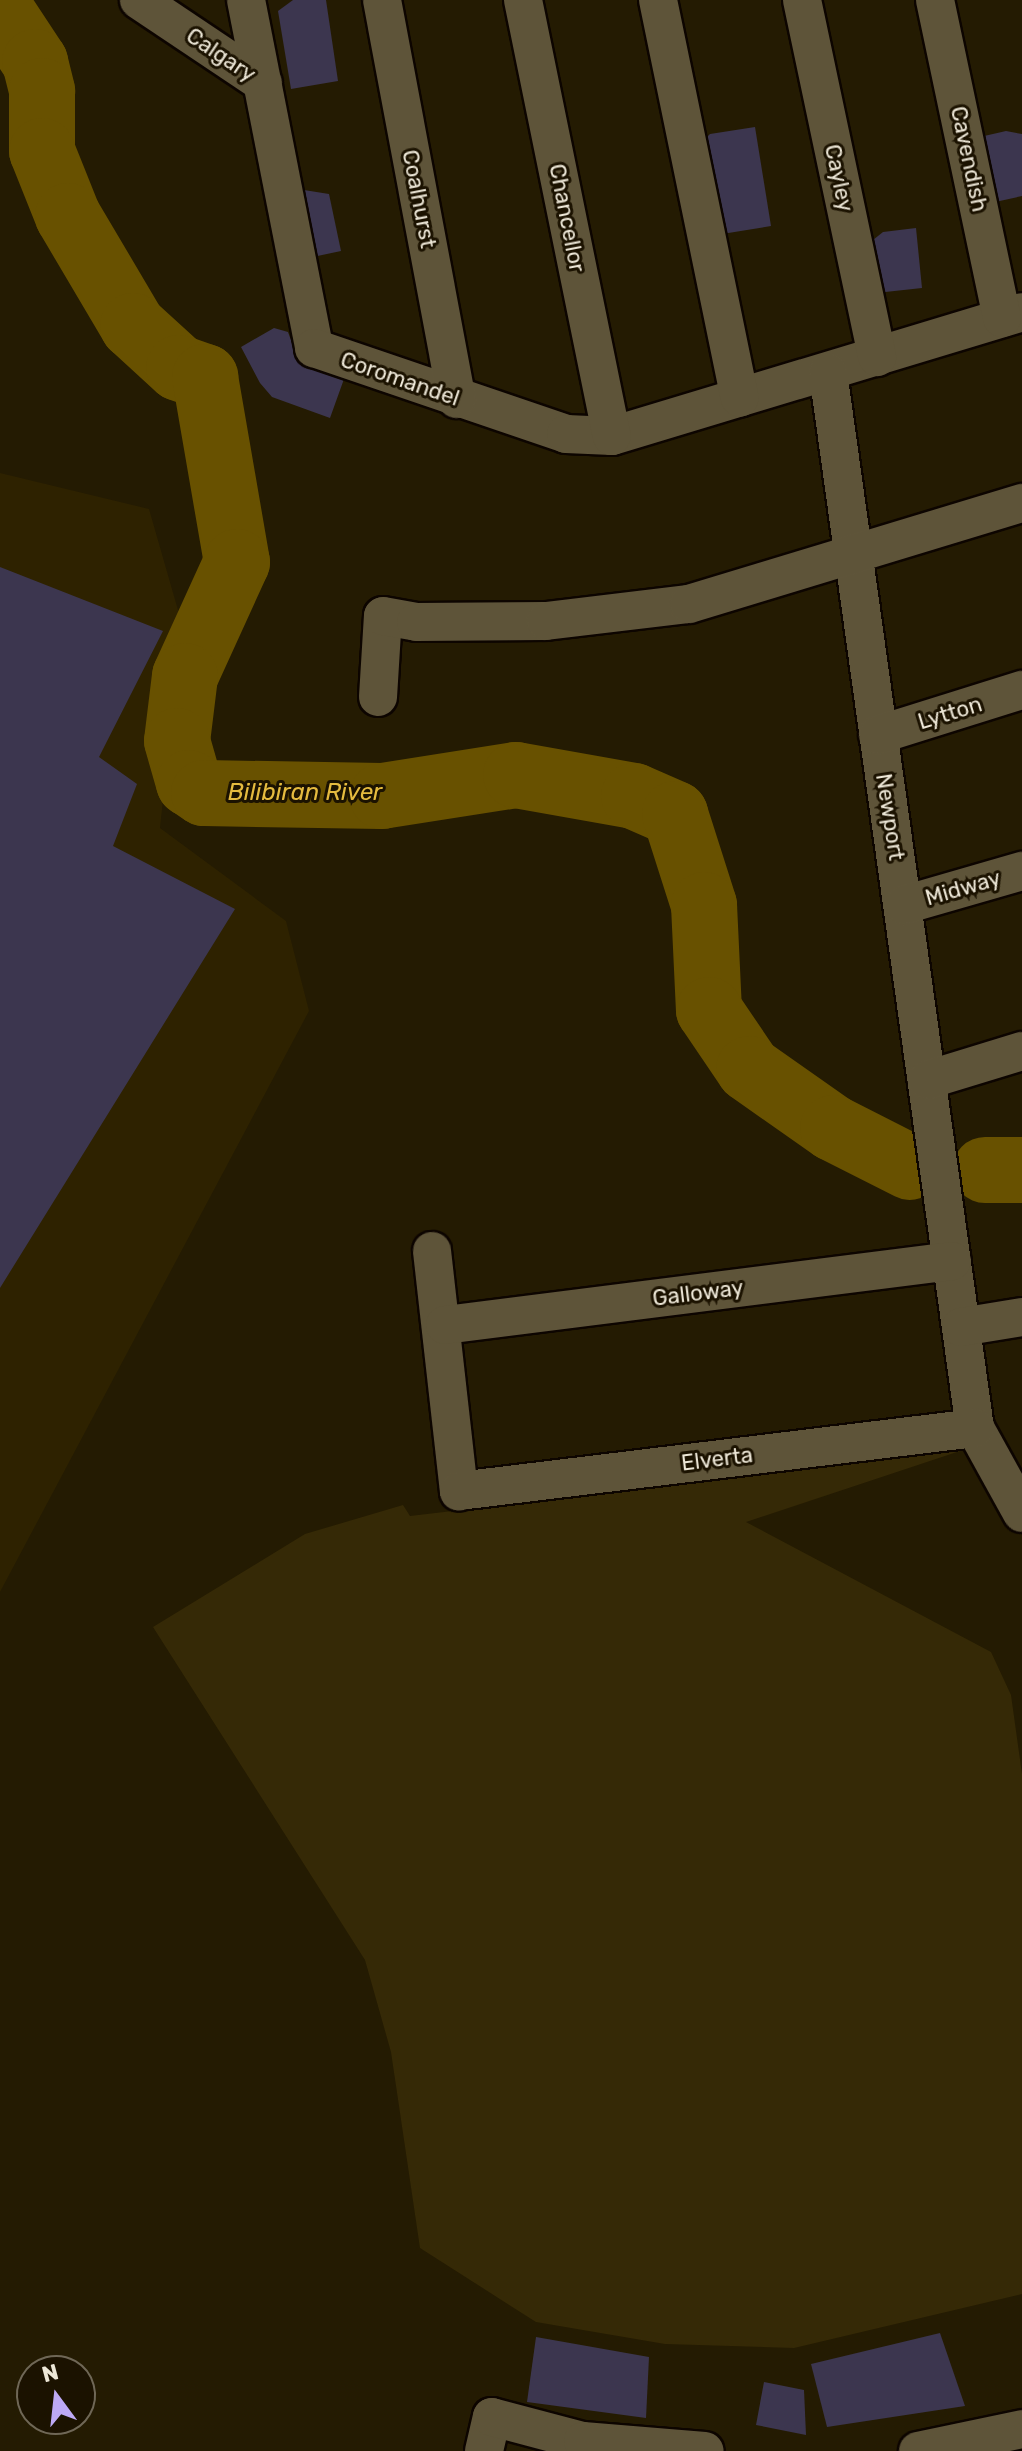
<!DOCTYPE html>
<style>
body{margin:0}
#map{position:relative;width:1022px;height:2451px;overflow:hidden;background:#241b02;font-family:Rubik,sans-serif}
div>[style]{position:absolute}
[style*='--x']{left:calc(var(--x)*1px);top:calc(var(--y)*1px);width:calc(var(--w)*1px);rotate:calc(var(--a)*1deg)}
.built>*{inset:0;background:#2e2200}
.green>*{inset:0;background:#352906}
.river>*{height:66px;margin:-33px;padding:0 33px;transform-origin:33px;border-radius:33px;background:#685100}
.building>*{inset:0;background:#3c364f}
.roads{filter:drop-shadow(2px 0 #0d0500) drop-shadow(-2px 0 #0d0500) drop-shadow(0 2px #0d0500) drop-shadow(0 -2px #0d0500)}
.street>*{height:38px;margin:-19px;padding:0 19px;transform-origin:19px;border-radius:19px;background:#5e5439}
span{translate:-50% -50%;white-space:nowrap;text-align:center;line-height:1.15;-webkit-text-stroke:6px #1b1200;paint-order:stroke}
.street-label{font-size:22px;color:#ede7d7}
.water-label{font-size:24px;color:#e5bb3f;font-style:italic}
.north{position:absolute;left:16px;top:2355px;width:80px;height:80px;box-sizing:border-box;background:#1b1200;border:2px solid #6f6756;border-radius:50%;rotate:345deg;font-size:22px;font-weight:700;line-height:32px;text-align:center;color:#ede7d7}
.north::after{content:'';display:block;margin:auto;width:28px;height:36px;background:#bda9f5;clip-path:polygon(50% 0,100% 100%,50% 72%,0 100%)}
</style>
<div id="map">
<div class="built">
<div style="clip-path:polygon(0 473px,149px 509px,182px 624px,160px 828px,286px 921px,309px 1011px,0 1592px)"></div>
</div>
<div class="green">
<div style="clip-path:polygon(960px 1451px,746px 1522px,991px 1652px,1011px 1695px,1022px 1774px,1022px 2294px,794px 2348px,665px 2344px,536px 2322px,420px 2248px,391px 2052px,365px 1960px,153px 1627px,305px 1534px,403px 1505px,410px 1516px)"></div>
</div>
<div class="river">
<div style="--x:0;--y:9;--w:64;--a:56.6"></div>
<div style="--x:35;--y:62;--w:30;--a:76"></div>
<div style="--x:42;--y:91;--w:60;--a:90"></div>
<div style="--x:42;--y:151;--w:70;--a:68.2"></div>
<div style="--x:68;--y:216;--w:128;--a:59.4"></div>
<div style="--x:133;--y:326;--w:62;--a:42.4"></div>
<div style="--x:179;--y:368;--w:28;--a:19"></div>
<div style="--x:205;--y:377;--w:188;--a:80.2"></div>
<div style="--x:237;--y:562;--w:125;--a:114.5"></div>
<div style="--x:185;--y:676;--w:65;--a:97"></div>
<div style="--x:177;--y:741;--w:44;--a:74.1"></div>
<div style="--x:189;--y:783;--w:18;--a:34"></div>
<div style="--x:204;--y:793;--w:178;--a:1"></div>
<div style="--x:382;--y:796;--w:136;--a:-8.9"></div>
<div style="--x:516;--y:775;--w:120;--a:10.1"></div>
<div style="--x:634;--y:796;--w:45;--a:23.7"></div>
<div style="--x:675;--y:814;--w:96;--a:72.3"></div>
<div style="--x:704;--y:905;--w:105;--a:87.3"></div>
<div style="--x:709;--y:1010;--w:71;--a:55.9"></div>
<div style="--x:749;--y:1069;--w:103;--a:35.1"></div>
<div style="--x:833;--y:1128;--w:86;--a:26.9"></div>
<div style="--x:985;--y:1170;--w:37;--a:0"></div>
</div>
<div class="building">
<div style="clip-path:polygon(293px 0,326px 0,338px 81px,291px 89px,278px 11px)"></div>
<div style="clip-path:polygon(755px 127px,771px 226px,716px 235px,701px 143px,710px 134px)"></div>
<div style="clip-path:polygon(1006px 131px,1022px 134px,1022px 196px,986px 204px,971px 139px)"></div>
<div style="clip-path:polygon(304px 190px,329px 194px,341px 251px,308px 258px,297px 204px)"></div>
<div style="clip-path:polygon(916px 228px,922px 288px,867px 294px,863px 248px,883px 232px)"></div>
<div style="clip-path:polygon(274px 328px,288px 332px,299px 362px,344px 379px,330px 418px,272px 397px,260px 383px,241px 347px)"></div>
<div style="clip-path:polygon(0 567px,163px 631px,99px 757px,137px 784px,113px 846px,235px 909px,0 1288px)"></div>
<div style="clip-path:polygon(940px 2333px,965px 2406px,827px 2427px,811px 2364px)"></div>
<div style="clip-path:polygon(536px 2337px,649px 2357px,646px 2418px,527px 2402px)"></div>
<div style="clip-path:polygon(764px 2382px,804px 2390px,806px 2435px,756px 2425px)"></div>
</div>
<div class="roads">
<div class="street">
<div style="--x:139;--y:0;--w:149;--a:33.8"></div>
<div style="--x:246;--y:0;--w:355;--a:78.9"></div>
<div style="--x:314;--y:348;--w:266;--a:18.8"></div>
<div style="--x:566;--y:434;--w:46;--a:2.5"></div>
<div style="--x:612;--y:436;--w:428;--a:-16.8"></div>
<div style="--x:382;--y:0;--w:406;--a:79.4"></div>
<div style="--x:523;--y:0;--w:445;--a:78.5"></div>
<div style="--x:658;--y:0;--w:406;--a:78.4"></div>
<div style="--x:802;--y:0;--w:365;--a:78.1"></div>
<div style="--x:935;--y:0;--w:325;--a:78.1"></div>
<div style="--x:828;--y:372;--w:1066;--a:82.08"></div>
<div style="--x:975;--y:1428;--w:97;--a:61.1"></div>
<div style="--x:378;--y:697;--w:81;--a:-86.5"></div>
<div style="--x:383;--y:616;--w:34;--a:10"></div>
<div style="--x:416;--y:622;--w:130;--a:-0.4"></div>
<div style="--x:546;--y:621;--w:144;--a:-6.8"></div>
<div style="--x:689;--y:604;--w:348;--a:-16.9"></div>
<div style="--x:878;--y:735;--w:151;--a:-17.4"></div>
<div style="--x:904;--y:905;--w:123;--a:-16.1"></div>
<div style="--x:927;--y:1080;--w:99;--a:-17"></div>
<div style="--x:432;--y:1251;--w:242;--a:83.6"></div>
<div style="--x:459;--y:1491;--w:520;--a:-6.96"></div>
<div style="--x:445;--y:1325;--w:511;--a:-7.19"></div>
<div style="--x:961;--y:1327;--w:62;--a:-9.3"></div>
<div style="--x:484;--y:2451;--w:35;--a:-77"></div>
<div style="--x:492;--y:2417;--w:94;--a:14.8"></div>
<div style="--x:583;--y:2441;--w:122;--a:4.7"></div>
<div style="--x:918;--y:2451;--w:106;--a:-11.9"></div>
</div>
</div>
<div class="street-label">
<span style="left:221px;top:55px;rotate:34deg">Calgary</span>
<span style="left:969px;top:159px;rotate:78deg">Cavendish</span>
<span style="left:839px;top:178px;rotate:78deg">Cayley</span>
<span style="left:419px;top:199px;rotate:79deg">Coalhurst</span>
<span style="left:567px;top:218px;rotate:79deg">Chancellor</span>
<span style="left:400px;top:379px;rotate:19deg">Coromandel</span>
<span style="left:950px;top:713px;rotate:-17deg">Lytton</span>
<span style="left:890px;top:817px;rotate:81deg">Newport</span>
<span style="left:963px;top:888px;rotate:-16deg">Midway</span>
<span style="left:698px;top:1293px;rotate:-7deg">Galloway</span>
<span style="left:717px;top:1459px;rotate:-7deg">Elverta</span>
</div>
<div class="water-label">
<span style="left:305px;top:793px">Bilibiran River</span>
</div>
<div class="north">N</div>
</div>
